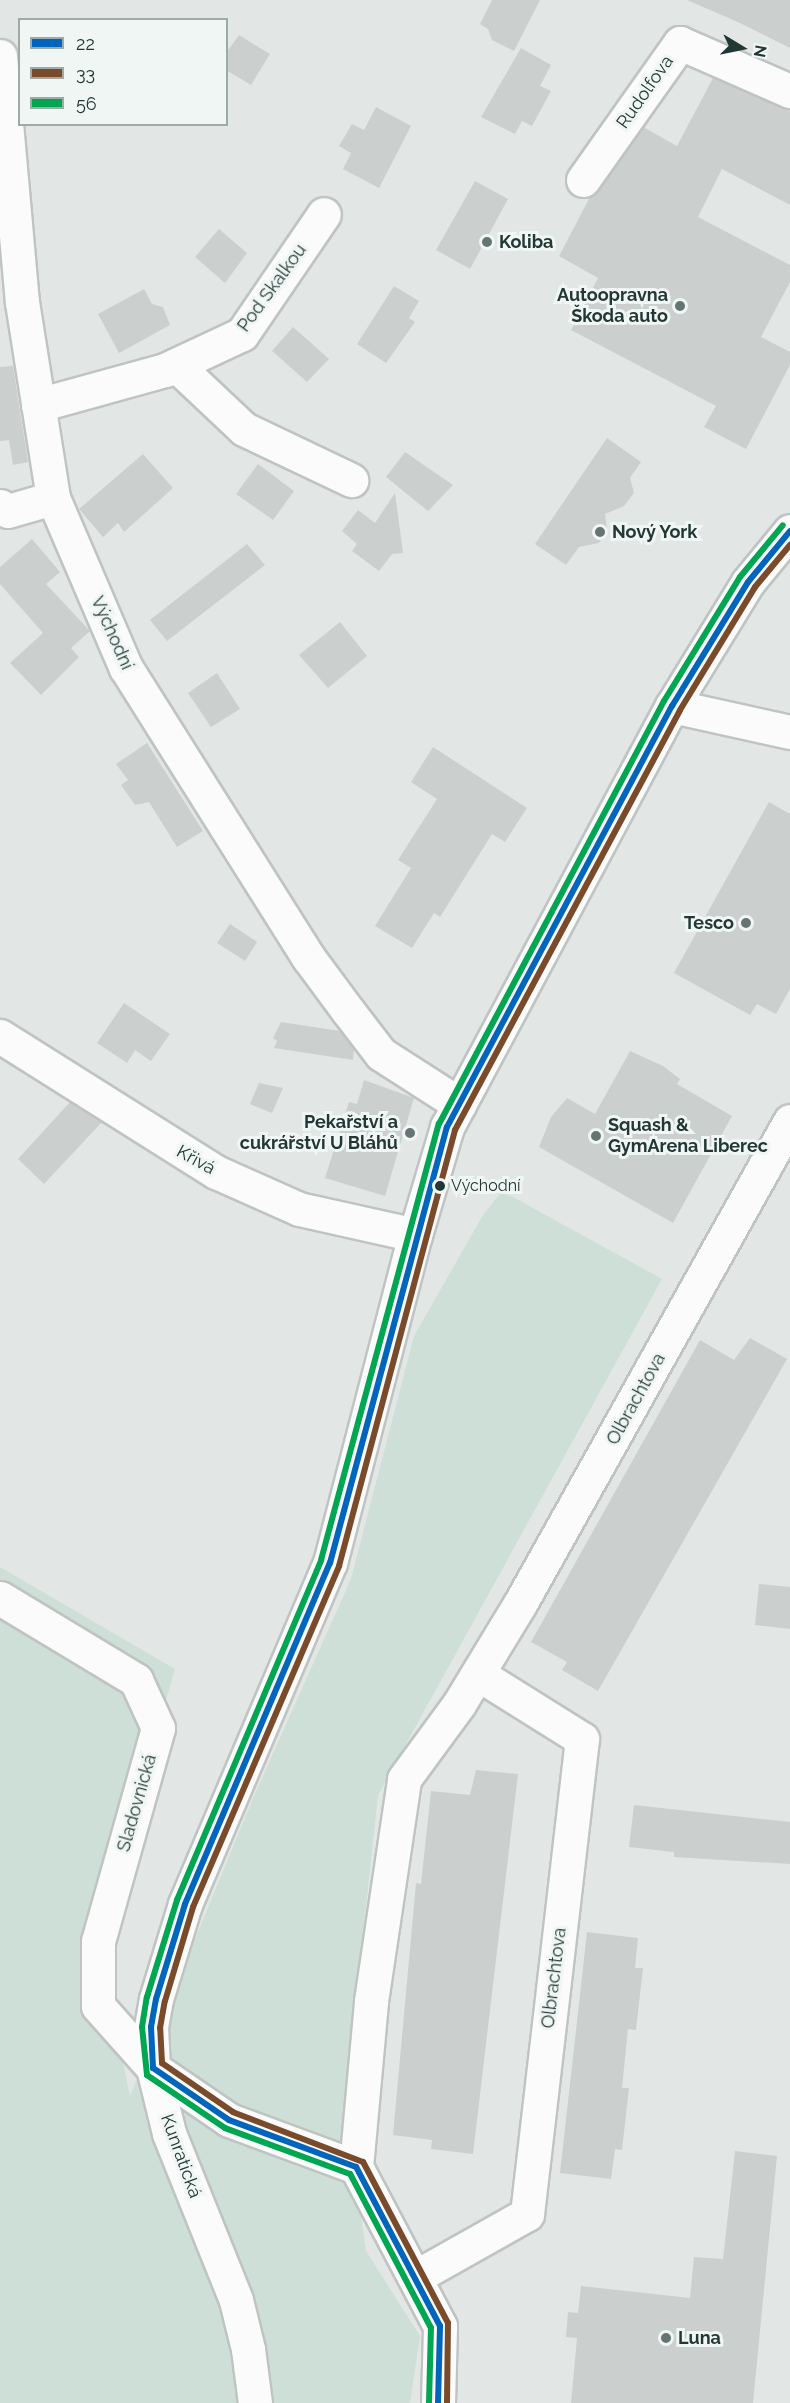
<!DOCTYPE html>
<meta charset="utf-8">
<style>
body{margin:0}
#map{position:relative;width:790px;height:2403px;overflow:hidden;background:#e2e7e6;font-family:Raleway,sans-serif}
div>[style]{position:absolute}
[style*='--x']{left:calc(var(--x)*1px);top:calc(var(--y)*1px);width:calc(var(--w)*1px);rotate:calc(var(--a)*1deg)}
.green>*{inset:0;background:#cddfd6}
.building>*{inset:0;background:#cbd0cf}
.roads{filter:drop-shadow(2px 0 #bfc4c3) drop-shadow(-2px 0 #bfc4c3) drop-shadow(0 2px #bfc4c3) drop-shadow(0 -2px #bfc4c3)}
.minor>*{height:33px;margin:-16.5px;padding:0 16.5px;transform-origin:16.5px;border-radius:16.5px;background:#fbfbfb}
.bus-1>*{height:6px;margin:-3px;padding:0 3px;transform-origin:3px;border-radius:3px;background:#0065bd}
.bus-2>*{height:6px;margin:-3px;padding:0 3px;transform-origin:3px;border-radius:3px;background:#7a4b2a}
.bus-3>*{height:6px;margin:-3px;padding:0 3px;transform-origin:3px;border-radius:3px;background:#00a651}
.dots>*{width:16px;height:16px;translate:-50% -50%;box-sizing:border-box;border:3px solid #f0f6f4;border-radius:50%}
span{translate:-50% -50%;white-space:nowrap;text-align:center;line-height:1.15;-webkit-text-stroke:6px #f0f6f4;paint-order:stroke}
.bus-label{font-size:16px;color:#233835}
.left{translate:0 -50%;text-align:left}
.street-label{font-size:18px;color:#233835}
.poi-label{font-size:18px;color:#233835;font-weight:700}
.right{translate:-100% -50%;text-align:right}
.legend{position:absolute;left:18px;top:18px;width:210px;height:108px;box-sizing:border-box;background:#f0f6f4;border:2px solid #9eaaa8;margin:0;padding:8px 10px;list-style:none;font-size:18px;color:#233835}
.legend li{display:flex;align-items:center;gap:12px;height:30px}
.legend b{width:30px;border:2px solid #9eaaa8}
.north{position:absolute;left:712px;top:18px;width:60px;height:60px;-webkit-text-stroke:4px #f0f6f4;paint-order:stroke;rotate:100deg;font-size:16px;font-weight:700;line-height:24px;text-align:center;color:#233835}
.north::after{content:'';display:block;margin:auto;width:21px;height:27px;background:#233835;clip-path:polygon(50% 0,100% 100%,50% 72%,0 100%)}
</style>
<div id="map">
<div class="green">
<div style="clip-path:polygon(502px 1191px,662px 1279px,378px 1795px,345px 2103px,366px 2251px,420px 2336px,410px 2403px,0 2403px,0 1567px,175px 1669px,98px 1941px,130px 2096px,254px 1796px,351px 1579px,414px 1336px,483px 1215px)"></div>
</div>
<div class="building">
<div style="clip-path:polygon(492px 0,540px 0,514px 51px,492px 40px,488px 29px,480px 24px)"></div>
<div style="clip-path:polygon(687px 0,790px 0,790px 48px,740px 23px)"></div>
<div style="clip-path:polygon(239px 35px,270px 54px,251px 85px,226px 70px,226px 53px)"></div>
<div style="clip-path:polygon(521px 48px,551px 65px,540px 86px,551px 91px,532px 126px,522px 121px,515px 134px,481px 117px)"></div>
<div style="clip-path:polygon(713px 78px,790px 111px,790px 205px,722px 169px,698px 217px,790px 265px,790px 282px,761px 337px,790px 352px,790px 365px,746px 449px,704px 427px,716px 406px,571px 330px,598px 278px,559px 256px,590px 197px,643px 127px,677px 146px)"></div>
<div style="clip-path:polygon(376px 107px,411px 126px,379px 188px,343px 169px,351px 153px,339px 146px,352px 124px,364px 130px)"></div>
<div style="clip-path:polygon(475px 181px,508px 199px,470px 269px,436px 250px)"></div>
<div style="clip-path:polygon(219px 229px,247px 253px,225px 283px,195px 257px)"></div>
<div style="clip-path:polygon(394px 286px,419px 301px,409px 318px,415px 322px,386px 363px,357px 344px)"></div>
<div style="clip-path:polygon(144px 289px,152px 304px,163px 307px,170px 325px,119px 353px,98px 314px)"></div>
<div style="clip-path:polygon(293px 327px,329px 359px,307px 382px,272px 351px)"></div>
<div style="clip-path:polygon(13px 366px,28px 462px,13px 465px,9px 440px,0 441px,0 367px)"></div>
<div style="clip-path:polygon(607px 438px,641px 462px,630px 478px,634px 493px,624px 506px,605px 514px,607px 531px,599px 543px,579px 547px,566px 565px,535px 544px)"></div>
<div style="clip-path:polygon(405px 452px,453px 485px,428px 511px,386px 477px)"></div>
<div style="clip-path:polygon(143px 454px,173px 488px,124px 532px,118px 523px,103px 537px,79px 509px)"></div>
<div style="clip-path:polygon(258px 464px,294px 491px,273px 520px,236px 494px)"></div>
<div style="clip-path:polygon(395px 493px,403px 553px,392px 554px,379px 571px,352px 551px,357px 544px,342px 531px,358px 510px,375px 523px)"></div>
<div style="clip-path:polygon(32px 539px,60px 572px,46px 584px,90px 631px,71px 648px,79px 657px,41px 695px,10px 663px,43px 633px,0 584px,0 567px)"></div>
<div style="clip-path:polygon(247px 544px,265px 565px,167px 641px,150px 620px)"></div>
<div style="clip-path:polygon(340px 622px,367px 656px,328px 688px,299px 655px)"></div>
<div style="clip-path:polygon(217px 673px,240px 709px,211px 727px,188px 693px)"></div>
<div style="clip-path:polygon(147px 743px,203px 831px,177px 847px,149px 802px,135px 805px,121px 785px,128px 780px,116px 764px)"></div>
<div style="clip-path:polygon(433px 747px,527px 808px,505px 842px,492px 834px,440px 917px,434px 913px,412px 948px,375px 926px,411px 868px,398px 860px,437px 799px,411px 782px)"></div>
<div style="clip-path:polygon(769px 802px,790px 814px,790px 989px,776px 1014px,757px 1004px,750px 1015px,674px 973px)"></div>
<div style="clip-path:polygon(230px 924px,257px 942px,245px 961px,217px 943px)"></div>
<div style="clip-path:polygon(124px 1003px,170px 1034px,151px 1061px,135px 1050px,127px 1063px,97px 1043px)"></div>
<div style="clip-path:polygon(281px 1022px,340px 1031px,354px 1050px,353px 1060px,274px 1048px,277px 1041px,273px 1038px)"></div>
<div style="clip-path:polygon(630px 1051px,663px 1066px,680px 1079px,677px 1084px,732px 1116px,673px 1223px,539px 1147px,551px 1117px,567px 1098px,595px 1114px)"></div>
<div style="clip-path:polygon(364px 1080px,414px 1098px,385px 1196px,325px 1178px,349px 1102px,357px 1104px)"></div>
<div style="clip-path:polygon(259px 1083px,283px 1088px,272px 1113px,250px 1104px)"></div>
<div style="clip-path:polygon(70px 1102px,102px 1122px,44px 1184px,18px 1159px)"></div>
<div style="clip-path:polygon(750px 1338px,787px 1359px,598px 1691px,562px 1670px,567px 1662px,531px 1642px,700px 1340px,734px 1360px)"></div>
<div style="clip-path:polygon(759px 1584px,790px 1587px,790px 1629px,755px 1625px)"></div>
<div style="clip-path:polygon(476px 1770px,518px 1774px,473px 2154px,431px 2149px,432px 2140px,393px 2135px,416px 1883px,421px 1884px,431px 1791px,470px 1795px)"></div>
<div style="clip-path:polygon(634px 1805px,790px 1822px,790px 1864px,674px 1857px,674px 1852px,629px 1847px)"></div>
<div style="clip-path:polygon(587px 1932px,638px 1938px,635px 1968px,643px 1968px,636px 2030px,628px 2029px,622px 2088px,629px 2088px,622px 2150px,615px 2149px,611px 2179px,560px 2173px)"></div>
<div style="clip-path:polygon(735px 2151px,777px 2156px,753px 2403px,571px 2403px,577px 2338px,566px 2337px,568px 2312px,578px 2313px,581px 2286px,690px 2298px,694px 2257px,723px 2259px)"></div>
</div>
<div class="roads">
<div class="minor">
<div style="--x:0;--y:56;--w:247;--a:84.9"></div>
<div style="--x:22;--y:302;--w:198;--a:81"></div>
<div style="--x:53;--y:498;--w:185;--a:66.8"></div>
<div style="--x:126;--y:668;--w:342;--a:57.8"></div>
<div style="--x:308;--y:957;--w:67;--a:53.5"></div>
<div style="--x:348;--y:1011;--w:54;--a:52.5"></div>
<div style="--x:381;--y:1054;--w:93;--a:32.7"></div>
<div style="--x:583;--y:180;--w:168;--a:-54.7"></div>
<div style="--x:680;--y:43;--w:120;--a:23.6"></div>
<div style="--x:176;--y:365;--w:93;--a:43.3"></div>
<div style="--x:244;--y:429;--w:119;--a:25.5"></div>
<div style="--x:38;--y:405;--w:132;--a:-15.4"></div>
<div style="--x:165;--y:370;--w:85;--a:-25.1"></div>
<div style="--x:242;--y:334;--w:145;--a:-55.7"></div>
<div style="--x:0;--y:506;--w:9;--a:32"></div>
<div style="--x:8;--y:511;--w:47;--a:-16.1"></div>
<div style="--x:672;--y:706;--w:121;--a:12.4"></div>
<div style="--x:0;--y:1036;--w:255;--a:32.2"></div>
<div style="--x:216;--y:1172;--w:91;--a:24"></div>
<div style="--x:299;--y:1209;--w:119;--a:12.6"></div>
<div style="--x:0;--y:1598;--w:159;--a:31.1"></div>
<div style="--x:136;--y:1680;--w:53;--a:65.4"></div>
<div style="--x:158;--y:1728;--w:221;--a:105.7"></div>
<div style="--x:98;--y:1941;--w:65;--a:90"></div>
<div style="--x:98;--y:2006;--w:83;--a:48.4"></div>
<div style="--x:153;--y:2068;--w:92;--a:34.4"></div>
<div style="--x:229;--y:2120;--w:135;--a:20.3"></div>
<div style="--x:417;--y:2276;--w:126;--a:-29.4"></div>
<div style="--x:527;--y:2214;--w:478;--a:-83.4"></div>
<div style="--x:582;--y:1739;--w:123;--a:-148"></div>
<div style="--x:255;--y:2403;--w:54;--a:-97.4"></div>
<div style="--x:248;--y:2349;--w:50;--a:-103.8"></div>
<div style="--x:236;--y:2300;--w:180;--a:-111.9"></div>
<div style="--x:169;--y:2133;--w:67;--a:-103.8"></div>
<div style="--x:153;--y:2068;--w:41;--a:-92.8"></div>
<div style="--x:151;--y:2027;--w:28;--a:-80"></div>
<div style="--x:156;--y:1999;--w:99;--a:-73"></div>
<div style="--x:185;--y:1904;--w:371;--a:-67"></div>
<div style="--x:330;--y:1563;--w:339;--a:-75.5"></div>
<div style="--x:415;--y:1235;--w:113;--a:-73.5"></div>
<div style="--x:447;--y:1127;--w:477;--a:-61.9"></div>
<div style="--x:672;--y:706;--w:145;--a:-58.5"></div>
<div style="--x:748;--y:582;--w:66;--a:-50.5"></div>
<div style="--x:438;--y:2403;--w:77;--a:-88.5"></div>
<div style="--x:440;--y:2326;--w:180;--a:-117.8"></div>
<div style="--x:356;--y:2167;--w:167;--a:-84.8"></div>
<div style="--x:371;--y:2001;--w:224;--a:-81.5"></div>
<div style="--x:404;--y:1779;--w:93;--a:-53.7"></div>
<div style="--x:459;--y:1704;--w:119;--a:-58.7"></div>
<div style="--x:521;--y:1602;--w:551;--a:-60.78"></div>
</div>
</div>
<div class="bus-1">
<div style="--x:438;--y:2403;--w:77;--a:-88.5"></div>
<div style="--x:440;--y:2326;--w:180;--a:-117.8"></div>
<div style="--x:356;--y:2167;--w:135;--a:-159.7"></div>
<div style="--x:229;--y:2120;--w:92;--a:-145.6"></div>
<div style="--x:153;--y:2068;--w:41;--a:-92.8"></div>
<div style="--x:151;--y:2027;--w:28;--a:-80"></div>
<div style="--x:156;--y:1999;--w:99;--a:-73"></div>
<div style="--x:185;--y:1904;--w:371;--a:-67"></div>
<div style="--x:330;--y:1563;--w:451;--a:-75"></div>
<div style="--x:447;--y:1127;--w:477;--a:-61.9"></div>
<div style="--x:672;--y:706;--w:145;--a:-58.5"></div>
<div style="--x:748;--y:582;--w:66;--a:-50.5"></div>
</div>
<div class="bus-2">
<div style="--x:447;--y:2403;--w:80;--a:-89.3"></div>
<div style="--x:448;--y:2323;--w:182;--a:-117.8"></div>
<div style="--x:363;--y:2162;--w:139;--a:-159"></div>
<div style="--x:233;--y:2112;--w:86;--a:-145.4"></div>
<div style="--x:162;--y:2063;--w:35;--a:-93"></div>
<div style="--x:160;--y:2028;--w:27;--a:-80"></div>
<div style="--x:165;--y:2001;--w:98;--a:-73.4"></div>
<div style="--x:193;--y:1907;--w:371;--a:-66.8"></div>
<div style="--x:339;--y:1566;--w:451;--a:-75.1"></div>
<div style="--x:455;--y:1130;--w:476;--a:-61.8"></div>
<div style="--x:680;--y:710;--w:144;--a:-58.6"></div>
<div style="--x:755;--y:587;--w:55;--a:-50.2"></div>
</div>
<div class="bus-3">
<div style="--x:429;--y:2403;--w:75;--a:-88.5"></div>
<div style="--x:431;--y:2328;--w:174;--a:-117.7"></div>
<div style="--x:350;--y:2174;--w:133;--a:-159.8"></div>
<div style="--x:225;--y:2128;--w:94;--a:-145.8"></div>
<div style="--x:147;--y:2075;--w:48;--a:-95.9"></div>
<div style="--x:142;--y:2027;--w:30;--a:-81"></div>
<div style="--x:147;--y:1997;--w:102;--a:-72.8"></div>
<div style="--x:177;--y:1900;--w:369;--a:-67"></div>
<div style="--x:321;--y:1560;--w:452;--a:-74.9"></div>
<div style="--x:439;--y:1124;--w:479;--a:-62"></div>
<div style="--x:664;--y:701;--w:145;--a:-58.5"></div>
<div style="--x:740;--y:577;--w:67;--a:-50.4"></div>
</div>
<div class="dots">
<div style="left:487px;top:242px;background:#667573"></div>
<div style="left:680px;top:306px;background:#667573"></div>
<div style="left:600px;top:532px;background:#667573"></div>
<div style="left:746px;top:923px;background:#667573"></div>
<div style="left:410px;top:1133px;background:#667573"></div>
<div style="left:596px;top:1136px;background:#667573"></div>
<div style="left:440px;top:1186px;background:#233835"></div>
<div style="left:666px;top:2338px;background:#667573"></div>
</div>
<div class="bus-label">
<span class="left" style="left:451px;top:1186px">Východní</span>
</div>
<div class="street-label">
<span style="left:645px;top:92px;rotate:-55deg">Rudolfova</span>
<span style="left:272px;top:288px;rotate:-54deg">Pod Skalkou</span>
<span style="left:112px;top:633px;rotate:66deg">Východní</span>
<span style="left:196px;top:1160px;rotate:29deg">Křivá</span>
<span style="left:636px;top:1399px;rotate:-61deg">Olbrachtova</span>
<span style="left:137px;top:1803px;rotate:-74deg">Sladovnická</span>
<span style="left:554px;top:1978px;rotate:-83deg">Olbrachtova</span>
<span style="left:181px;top:2156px;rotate:70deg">Kunratická</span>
</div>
<div class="poi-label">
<span class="left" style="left:499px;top:242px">Koliba</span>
<span class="right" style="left:668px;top:306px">Autoopravna<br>Škoda auto</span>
<span class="left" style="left:612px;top:532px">Nový York</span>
<span class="right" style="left:734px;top:923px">Tesco</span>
<span class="right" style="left:398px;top:1133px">Pekařství a<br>cukrářství U Bláhů</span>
<span class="left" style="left:608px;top:1136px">Squash &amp;<br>GymArena Liberec</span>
<span class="left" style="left:678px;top:2338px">Luna</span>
</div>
<ul class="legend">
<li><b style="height:8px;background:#0065bd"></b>22</li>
<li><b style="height:8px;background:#7a4b2a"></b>33</li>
<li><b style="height:8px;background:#00a651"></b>56</li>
</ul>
<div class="north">N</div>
</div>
